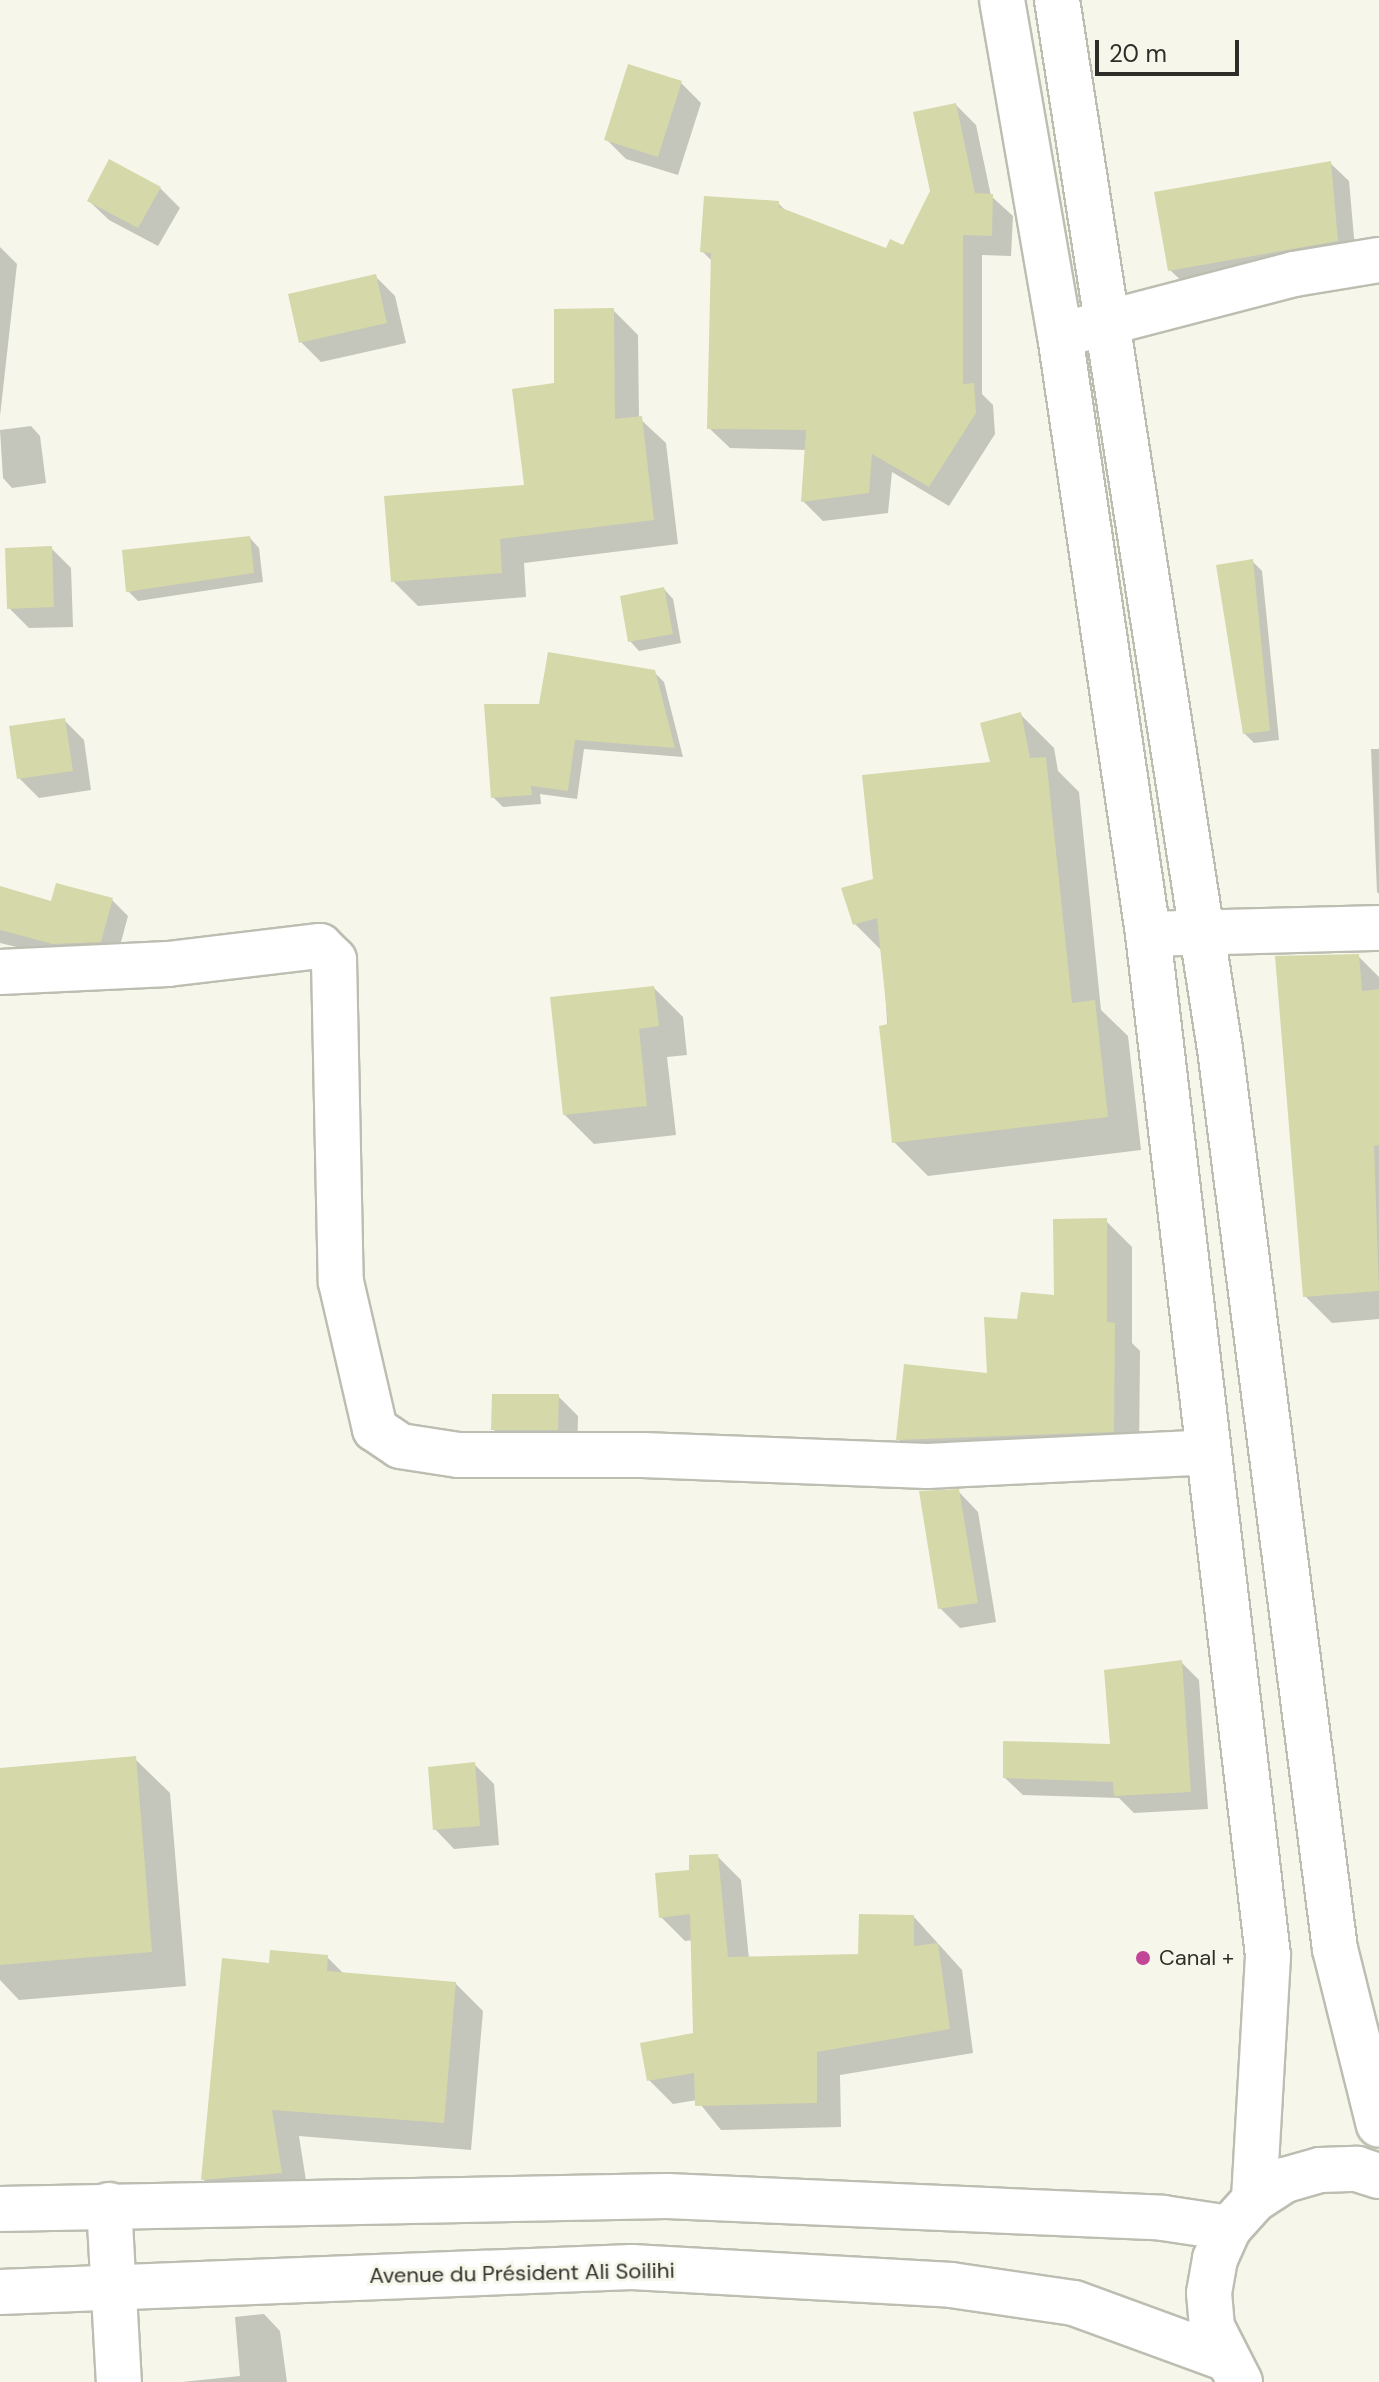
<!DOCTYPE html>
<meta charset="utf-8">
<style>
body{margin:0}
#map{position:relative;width:1379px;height:2382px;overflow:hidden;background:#f6f7ea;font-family:"DM Sans",sans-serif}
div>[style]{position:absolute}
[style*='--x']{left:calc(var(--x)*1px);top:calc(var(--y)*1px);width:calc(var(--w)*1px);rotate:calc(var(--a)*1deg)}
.shadow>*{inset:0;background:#0003}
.building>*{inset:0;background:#d5d8a9}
.roads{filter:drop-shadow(2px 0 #bdbeb2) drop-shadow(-2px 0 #bdbeb2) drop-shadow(0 2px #bdbeb2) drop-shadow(0 -2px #bdbeb2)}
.minor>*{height:44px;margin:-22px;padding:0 22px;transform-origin:22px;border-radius:22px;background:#fff}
.tertiary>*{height:44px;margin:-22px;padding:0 22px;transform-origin:22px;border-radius:22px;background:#fff}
.secondary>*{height:44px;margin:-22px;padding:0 22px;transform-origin:22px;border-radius:22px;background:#fff}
.dots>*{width:22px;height:22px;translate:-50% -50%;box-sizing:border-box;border:4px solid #f6f7ea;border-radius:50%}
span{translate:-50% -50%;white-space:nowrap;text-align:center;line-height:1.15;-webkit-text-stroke:6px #f6f7ea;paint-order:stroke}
.poi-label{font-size:22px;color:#2e2e29}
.left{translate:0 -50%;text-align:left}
.street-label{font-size:22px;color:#2e2e29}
.scale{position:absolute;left:1095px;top:40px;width:144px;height:36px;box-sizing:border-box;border:4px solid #2e2e29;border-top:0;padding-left:10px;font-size:24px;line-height:28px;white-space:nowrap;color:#2e2e29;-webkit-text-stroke:6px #f6f7ea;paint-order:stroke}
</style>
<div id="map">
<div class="shadow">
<div style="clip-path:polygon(681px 83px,701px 103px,678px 175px,626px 159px,606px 139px)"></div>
<div style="clip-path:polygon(956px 105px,976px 125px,991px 196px,1013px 216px,1011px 256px,982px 255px,982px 394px,993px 405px,995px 434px,949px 506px,892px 472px,888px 513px,823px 521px,803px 501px,807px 450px,730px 448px,709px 428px,713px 262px,702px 251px,778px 203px,788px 213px,888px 250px,904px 247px,932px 192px)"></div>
<div style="clip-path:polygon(1330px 163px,1349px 181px,1356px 260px,1189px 288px,1170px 270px)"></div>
<div style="clip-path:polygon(160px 188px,180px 208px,158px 246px,109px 220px,89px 201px)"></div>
<div style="clip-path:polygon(0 247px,17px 264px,0 416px)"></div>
<div style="clip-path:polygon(375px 276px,395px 296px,406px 343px,321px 362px,301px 342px)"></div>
<div style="clip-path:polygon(613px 310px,638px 335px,639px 418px,666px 443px,678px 544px,524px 563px,526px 597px,418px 606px,393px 581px,526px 486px,556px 385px)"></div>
<div style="clip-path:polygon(31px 426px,40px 436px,46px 483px,12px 488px,3px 478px,0 430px)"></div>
<div style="clip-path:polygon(250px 538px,259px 548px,263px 582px,138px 601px,128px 591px)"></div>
<div style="clip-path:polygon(51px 548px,71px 568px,73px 627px,29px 628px,9px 608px)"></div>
<div style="clip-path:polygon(1252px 561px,1262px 571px,1279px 740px,1254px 743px,1244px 733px)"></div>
<div style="clip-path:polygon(664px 589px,673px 599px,681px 643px,639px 651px,630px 641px)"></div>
<div style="clip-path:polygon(654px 672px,664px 682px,683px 757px,584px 749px,577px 799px,540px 794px,541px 804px,503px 807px,493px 797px,540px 706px)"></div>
<div style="clip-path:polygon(1020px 714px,1054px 748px,1058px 771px,1079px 792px,1101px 1010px,1128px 1036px,1141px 1150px,928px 1176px,894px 1142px,883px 952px,855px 924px,875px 880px,992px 764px)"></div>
<div style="clip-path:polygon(64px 720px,84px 740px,91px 790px,39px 798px,19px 778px)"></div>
<div style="clip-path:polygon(1371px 749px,1379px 749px,1379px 894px,1377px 892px)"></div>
<div style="clip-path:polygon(0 888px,52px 904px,112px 900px,128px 916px,117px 957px,70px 960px,0 943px)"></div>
<div style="clip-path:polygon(1358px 956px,1379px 977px,1379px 1319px,1332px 1323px,1305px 1296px)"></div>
<div style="clip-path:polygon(654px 988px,683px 1017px,687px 1055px,667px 1057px,676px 1135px,594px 1144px,564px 1114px)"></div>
<div style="clip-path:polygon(1106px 1221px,1132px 1247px,1132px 1343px,1140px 1351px,1139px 1457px,924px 1465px,898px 1439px,989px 1375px,1019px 1321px,1056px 1297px)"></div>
<div style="clip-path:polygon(558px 1396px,578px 1416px,577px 1449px,513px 1449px,493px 1429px)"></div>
<div style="clip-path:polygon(958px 1491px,978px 1512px,996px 1622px,960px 1628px,940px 1608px)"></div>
<div style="clip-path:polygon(1181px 1662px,1199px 1680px,1208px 1809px,1134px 1813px,1119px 1798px,1023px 1795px,1005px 1778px,1112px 1746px)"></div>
<div style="clip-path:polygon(135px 1759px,170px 1793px,186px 1986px,19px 2000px,0 1980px,0 1770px)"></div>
<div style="clip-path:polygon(474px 1764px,494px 1784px,499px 1845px,454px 1849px,435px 1829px)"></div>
<div style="clip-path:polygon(717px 1856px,741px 1880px,749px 1959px,860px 1956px,914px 1917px,962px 1970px,973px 2053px,840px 2075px,841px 2127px,721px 2130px,697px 2100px,673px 2104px,649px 2080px,695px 2035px,693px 1940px,685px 1941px,661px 1917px,692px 1872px)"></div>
<div style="clip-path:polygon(327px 1957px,345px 1975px,455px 1983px,483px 2011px,471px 2150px,299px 2136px,309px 2200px,230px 2207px,203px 2179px,270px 1965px)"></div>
<div style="clip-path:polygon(264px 2314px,280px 2331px,287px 2382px,182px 2382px,240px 2376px,235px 2317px)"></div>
</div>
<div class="building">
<div style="clip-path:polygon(628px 64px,682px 81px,658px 157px,604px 140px)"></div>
<div style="clip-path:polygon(956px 103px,975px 193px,993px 194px,992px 236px,963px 235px,963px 384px,974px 383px,976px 413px,929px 487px,872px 454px,869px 493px,801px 502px,806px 430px,707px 429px,711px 253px,700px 252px,704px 196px,779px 201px,779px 207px,886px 248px,890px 239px,903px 245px,930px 191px,913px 112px)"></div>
<div style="clip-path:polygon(109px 159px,161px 187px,138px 228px,87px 201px)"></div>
<div style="clip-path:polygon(1331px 161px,1338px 241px,1168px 271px,1154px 192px)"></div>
<div style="clip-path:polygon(376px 274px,387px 323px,299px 343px,288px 294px)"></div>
<div style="clip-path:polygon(614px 308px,615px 419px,642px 416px,654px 520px,500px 539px,502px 573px,391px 582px,384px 496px,524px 485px,512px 389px,554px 383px,554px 309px)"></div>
<div style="clip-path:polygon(250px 536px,254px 573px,126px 592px,122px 550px)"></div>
<div style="clip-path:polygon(52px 546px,54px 607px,7px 609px,5px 548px)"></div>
<div style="clip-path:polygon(1253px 559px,1270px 731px,1243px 734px,1216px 565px)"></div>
<div style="clip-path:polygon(664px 587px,673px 634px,628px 642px,620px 596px)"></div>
<div style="clip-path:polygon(548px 652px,655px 670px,675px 748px,575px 740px,568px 791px,531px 786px,532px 795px,491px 798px,484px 704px,539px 704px)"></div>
<div style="clip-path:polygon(1021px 712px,1030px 758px,1046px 757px,1072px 1003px,1095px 1000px,1108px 1117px,892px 1143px,879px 1026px,888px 1024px,877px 918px,853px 925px,841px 888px,873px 879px,862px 775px,990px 762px,980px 723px)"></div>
<div style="clip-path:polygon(65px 718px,73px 771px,17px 779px,9px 726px)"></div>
<div style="clip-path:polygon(56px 883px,113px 898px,101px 942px,53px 944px,0 930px,0 886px,51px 901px)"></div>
<div style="clip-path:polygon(1359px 954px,1362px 991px,1379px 989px,1379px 1145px,1374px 1146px,1379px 1291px,1303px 1297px,1275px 956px)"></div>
<div style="clip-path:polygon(654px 986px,659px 1026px,639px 1029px,647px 1106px,563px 1115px,550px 997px)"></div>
<div style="clip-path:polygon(1107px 1218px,1107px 1322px,1115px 1323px,1114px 1432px,896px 1440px,904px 1364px,987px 1373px,984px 1317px,1017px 1319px,1021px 1292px,1054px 1295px,1053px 1219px)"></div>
<div style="clip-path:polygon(492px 1394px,559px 1394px,558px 1430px,491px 1430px)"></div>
<div style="clip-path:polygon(959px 1489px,978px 1603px,938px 1609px,919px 1491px)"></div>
<div style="clip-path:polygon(1182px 1660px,1191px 1792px,1114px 1796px,1113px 1782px,1003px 1778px,1003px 1741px,1110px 1744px,1104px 1670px)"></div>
<div style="clip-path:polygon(136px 1756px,152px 1952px,0 1965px,0 1768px)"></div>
<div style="clip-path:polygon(475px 1762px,480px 1826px,433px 1830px,428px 1767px)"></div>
<div style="clip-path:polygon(718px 1854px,728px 1957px,858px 1954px,859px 1914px,914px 1915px,914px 1946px,938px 1943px,950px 2029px,817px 2052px,817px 2103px,695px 2106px,694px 2073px,647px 2081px,640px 2043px,693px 2033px,690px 1914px,659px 1918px,655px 1873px,689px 1870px,689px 1855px)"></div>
<div style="clip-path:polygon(270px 1950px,328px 1955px,327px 1971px,456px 1982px,444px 2123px,272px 2110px,282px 2173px,201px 2180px,222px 1958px,269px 1963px)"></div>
</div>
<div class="roads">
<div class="minor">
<div style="--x:1060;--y:335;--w:242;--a:-14.6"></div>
<div style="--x:1294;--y:274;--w:86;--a:-9.4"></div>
<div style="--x:1148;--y:934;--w:231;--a:-1.5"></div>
<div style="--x:0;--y:972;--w:168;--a:-2.7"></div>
<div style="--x:168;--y:964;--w:153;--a:-6.8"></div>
<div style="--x:320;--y:946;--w:20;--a:45"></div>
<div style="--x:334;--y:960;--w:322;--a:88.8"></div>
<div style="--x:341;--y:1282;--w:151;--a:77"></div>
<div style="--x:375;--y:1429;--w:30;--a:34"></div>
<div style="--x:400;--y:1446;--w:59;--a:8.8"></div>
<div style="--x:458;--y:1455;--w:185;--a:0"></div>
<div style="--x:643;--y:1455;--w:284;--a:2.2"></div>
<div style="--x:927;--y:1466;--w:282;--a:-2.8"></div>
<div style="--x:109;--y:2205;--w:177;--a:86.8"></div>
</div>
<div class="tertiary">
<div style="--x:0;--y:2209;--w:667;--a:-1.12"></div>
<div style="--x:667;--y:2196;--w:496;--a:2.5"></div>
<div style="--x:1163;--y:2218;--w:67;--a:8.6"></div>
<div style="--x:0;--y:2292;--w:632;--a:-2.27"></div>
<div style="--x:632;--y:2267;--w:320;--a:3.2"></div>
<div style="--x:951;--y:2285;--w:124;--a:8.3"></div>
<div style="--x:1074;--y:2303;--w:160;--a:20.1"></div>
</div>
<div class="secondary">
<div style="--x:1002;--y:0;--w:340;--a:80.2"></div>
<div style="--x:1060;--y:335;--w:605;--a:81.64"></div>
<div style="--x:1148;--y:934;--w:1029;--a:83.3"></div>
<div style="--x:1268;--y:1956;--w:244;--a:93.3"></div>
<div style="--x:1057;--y:0;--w:1062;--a:81.17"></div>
<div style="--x:1220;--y:1049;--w:907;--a:82.72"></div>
<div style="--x:1335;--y:1949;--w:181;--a:76"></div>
<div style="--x:1240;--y:2382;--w:62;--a:-117"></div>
<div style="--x:1212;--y:2327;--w:34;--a:-95"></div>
<div style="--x:1209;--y:2293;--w:35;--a:-80"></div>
<div style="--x:1215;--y:2259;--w:34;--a:-66"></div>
<div style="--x:1229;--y:2228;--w:38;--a:-48"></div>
<div style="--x:1254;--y:2200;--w:37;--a:-33"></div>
<div style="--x:1285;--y:2180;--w:36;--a:-16"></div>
<div style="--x:1320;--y:2170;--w:37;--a:-2"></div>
<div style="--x:1357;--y:2169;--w:23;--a:18"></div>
</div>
</div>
<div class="dots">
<div style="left:1143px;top:1958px;background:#c24697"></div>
</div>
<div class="poi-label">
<span class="left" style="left:1159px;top:1958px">Canal +</span>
</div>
<div class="street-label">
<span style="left:522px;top:2273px;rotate:-1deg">Avenue du Président Ali Soilihi</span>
</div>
<div class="scale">20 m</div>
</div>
